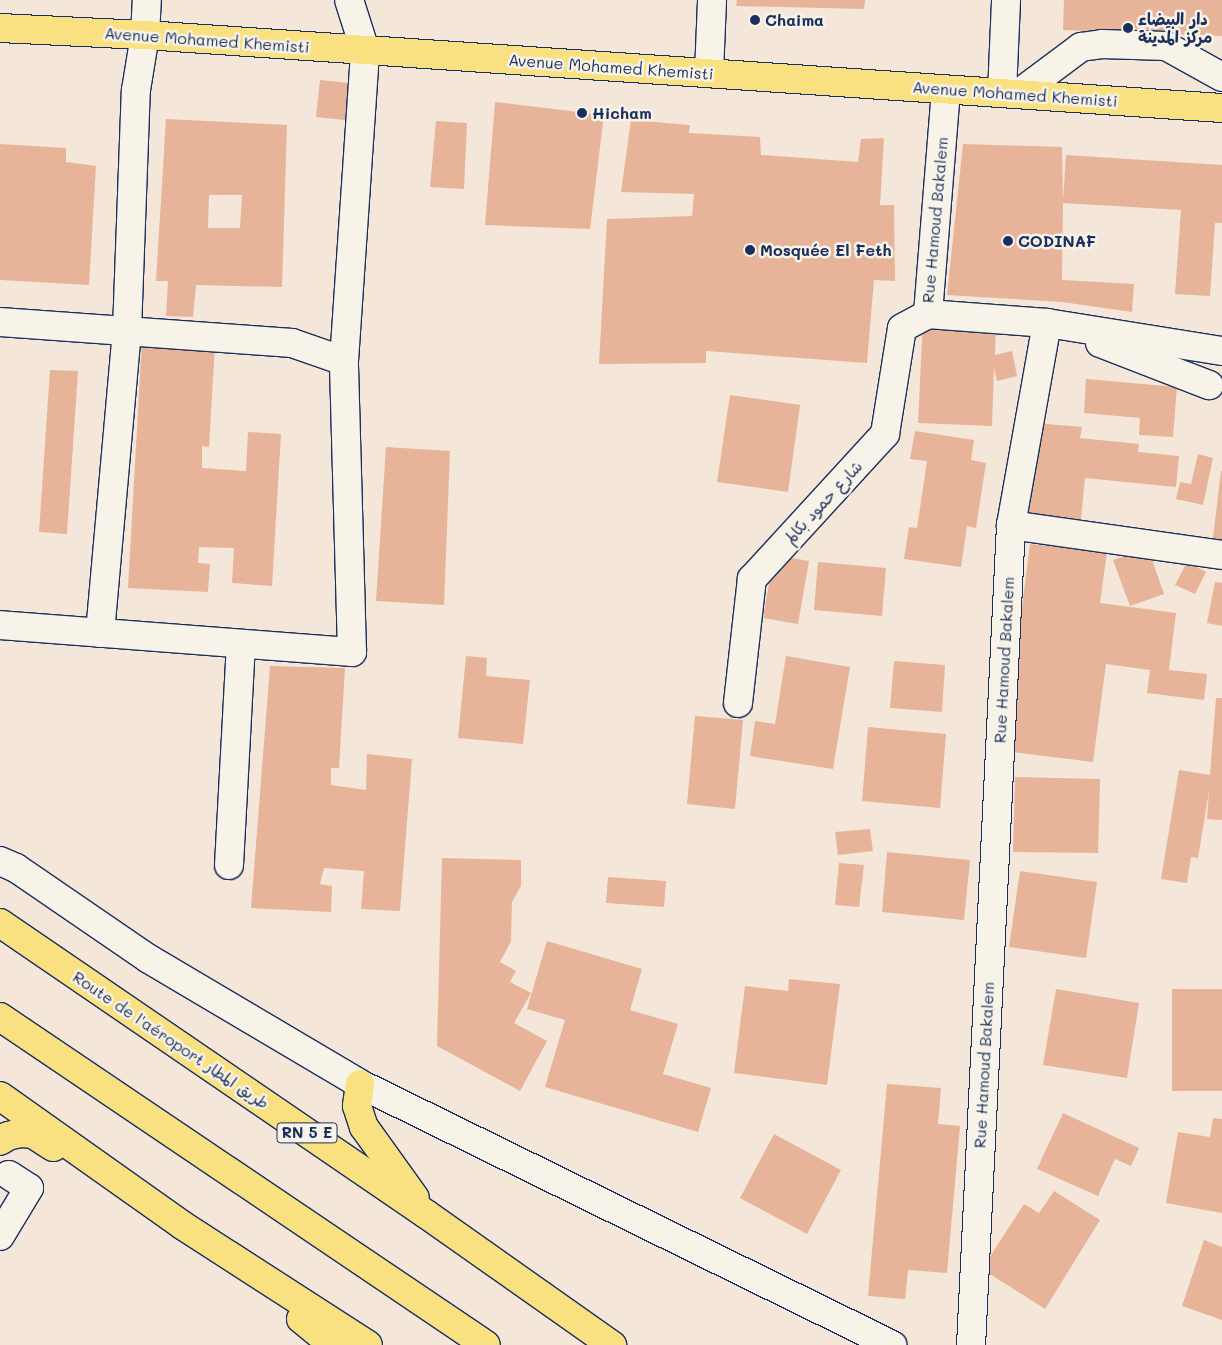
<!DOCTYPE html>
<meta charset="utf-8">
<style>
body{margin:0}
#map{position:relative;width:1222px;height:1345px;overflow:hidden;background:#f4e6d8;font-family:Mali,"Playpen Sans Arabic",sans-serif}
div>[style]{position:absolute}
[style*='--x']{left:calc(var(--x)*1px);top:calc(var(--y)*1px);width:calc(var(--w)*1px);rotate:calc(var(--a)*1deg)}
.building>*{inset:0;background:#e7b499}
.roads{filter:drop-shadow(1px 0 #1b2f5e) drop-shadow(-1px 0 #1b2f5e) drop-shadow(0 1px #1b2f5e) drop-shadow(0 -1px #1b2f5e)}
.minor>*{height:28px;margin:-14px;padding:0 14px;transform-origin:14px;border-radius:14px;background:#f7f3e8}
.major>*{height:28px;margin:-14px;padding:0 14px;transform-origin:14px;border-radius:14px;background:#f9e181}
.highway>*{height:28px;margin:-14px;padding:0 14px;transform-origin:14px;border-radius:14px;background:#f9e181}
.dots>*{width:14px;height:14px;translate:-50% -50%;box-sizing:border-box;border:2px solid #f7f3e8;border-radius:50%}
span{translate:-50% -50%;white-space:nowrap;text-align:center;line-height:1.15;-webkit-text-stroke:5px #f7f3e8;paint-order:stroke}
.shield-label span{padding:1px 4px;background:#f7f3e8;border:1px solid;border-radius:4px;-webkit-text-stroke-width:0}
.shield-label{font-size:15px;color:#1b2f5e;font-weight:700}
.poi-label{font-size:16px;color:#1b2f5e;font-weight:700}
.left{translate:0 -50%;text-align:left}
.street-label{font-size:16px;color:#1b2f5e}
</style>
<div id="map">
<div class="building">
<div style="clip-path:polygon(737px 0,865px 0,864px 9px,736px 6px)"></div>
<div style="clip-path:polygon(1064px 0,1222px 0,1222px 36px,1063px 30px)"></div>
<div style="clip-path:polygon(320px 80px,358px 84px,354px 121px,316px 117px)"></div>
<div style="clip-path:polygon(495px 102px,604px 115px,590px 229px,485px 225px)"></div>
<div style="clip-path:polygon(evenodd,166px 119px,287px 125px,282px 287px,196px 285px,193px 317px,166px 316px,168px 281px,156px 281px,166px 119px,209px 195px,242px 195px,240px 228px,208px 228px,209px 195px)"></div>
<div style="clip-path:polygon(631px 120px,690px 125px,689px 133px,760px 137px,761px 155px,858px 162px,861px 139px,884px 138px,880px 205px,894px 205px,895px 281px,874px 280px,867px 363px,706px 351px,706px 363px,599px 364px,607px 219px,692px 216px,694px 194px,621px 192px)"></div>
<div style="clip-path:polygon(436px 121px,467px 123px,464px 189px,430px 187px)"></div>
<div style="clip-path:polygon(0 144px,66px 148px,66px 162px,96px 166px,89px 285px,0 280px)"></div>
<div style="clip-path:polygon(963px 144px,1062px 147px,1063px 200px,1066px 155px,1222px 165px,1222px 223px,1215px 223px,1210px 296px,1175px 294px,1181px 210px,1063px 203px,1062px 280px,1134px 284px,1132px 312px,1062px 302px,947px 295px)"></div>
<div style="clip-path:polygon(923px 319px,996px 322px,995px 355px,1012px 351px,1017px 376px,997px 381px,994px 368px,992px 426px,918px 423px)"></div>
<div style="clip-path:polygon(142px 340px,215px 344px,209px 447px,202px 446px,202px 468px,246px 471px,248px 432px,281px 434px,272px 586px,232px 583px,234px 548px,199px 547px,198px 563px,210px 564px,208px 592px,128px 588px)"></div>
<div style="clip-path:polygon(50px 370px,78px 371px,67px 534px,39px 532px)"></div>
<div style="clip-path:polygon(1086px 379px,1177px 387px,1173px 437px,1139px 435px,1140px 418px,1084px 413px)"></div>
<div style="clip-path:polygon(730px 395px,800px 405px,788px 492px,717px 482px)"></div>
<div style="clip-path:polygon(1035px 423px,1082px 427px,1080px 438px,1139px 444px,1138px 452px,1179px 456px,1176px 487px,1085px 478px,1080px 529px,1025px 523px)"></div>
<div style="clip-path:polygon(915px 431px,974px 440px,971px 460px,986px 463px,976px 528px,967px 526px,961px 567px,904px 559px,909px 527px,917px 528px,927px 461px,910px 459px)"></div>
<div style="clip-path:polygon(386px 447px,450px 451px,444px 605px,376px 601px)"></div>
<div style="clip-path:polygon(1198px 454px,1213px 458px,1203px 505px,1176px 499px,1180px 482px,1191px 484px)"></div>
<div style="clip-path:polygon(1221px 471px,1222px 471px,1222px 547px,1212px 546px)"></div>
<div style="clip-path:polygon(1030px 544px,1107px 552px,1100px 603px,1176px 613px,1169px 670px,1207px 674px,1204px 700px,1147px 693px,1150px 670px,1106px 664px,1093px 762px,1004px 751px)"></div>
<div style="clip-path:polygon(1148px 548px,1164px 594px,1130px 606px,1113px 560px)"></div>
<div style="clip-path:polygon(774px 555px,809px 561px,798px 624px,763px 618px)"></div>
<div style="clip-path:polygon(818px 562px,886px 568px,882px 616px,814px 610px)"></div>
<div style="clip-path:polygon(1187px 562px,1206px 572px,1195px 594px,1175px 585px)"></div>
<div style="clip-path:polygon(1215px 582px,1222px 583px,1222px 626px,1207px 623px)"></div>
<div style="clip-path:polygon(466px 656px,487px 658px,486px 676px,530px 680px,523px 744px,458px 738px)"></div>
<div style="clip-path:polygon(786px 656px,850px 667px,833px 769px,750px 756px,755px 721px,775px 724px)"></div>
<div style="clip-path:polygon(894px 661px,945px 665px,942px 712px,890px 708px)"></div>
<div style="clip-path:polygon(270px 666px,345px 668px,339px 768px,331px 768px,331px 785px,366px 790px,367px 754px,412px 759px,400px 911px,361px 909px,364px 871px,324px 868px,320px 884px,332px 886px,331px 912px,251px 908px)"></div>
<div style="clip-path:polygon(1216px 698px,1222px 698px,1222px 820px,1207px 819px,1209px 791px,1198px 858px,1191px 857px,1187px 883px,1161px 879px,1179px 770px,1210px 775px)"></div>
<div style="clip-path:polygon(695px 716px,743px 720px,735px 809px,687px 804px)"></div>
<div style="clip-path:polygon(868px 727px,946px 734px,940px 808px,862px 801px)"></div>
<div style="clip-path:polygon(1015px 777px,1100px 779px,1098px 853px,1013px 852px)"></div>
<div style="clip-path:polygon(870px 829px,873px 851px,838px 855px,835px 832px)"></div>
<div style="clip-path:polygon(887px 852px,970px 860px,964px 920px,882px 912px)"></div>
<div style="clip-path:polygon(442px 858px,521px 860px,521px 886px,512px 902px,511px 941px,500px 962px,516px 971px,510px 982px,531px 993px,514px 1023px,547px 1041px,520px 1091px,437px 1046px)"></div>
<div style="clip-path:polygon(839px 863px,864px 865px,859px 907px,835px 905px)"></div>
<div style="clip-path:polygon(1020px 871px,1097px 882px,1086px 958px,1009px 947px)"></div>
<div style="clip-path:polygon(608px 877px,666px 881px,664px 907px,606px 903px)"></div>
<div style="clip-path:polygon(547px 941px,642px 969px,630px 1010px,678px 1024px,663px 1074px,711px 1088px,698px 1132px,545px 1087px,565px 1020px,527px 1009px)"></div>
<div style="clip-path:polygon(789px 979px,840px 984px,827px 1085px,734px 1073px,745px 986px,788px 991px)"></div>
<div style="clip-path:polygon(1056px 989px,1139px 1003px,1127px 1078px,1043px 1065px)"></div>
<div style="clip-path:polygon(1172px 989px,1222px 989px,1222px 1091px,1172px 1091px)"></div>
<div style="clip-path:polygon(887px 1084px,941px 1088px,938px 1124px,960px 1126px,947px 1273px,908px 1270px,905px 1299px,868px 1296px)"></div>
<div style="clip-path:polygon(1063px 1113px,1139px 1148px,1131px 1166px,1115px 1159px,1098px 1196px,1037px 1169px)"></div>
<div style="clip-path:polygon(1213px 1118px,1222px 1119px,1222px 1213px,1166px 1203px,1178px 1132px,1210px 1137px)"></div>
<div style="clip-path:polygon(774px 1134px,841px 1170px,807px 1234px,740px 1198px)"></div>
<div style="clip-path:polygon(1054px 1191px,1100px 1220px,1045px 1309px,982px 1269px,1024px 1204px,1039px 1213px)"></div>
<div style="clip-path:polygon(1204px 1240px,1222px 1247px,1222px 1320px,1182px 1306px)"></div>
</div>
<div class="roads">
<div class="minor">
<div style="--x:709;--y:73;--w:73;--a:-87.6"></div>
<div style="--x:946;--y:90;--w:225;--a:94.6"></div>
<div style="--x:928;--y:314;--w:119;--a:4.3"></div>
<div style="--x:1047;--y:323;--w:205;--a:100.1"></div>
<div style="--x:1011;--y:525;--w:821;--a:92.79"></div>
<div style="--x:1002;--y:93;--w:93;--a:-87.5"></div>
<div style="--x:1018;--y:94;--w:79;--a:-36.7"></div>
<div style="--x:1081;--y:47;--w:21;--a:-8"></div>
<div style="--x:1102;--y:44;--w:64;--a:1.8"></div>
<div style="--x:1166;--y:46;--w:64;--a:29"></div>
<div style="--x:0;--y:322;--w:293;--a:4.1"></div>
<div style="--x:292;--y:343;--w:55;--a:19.1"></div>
<div style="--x:1047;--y:323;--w:177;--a:9.1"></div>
<div style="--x:1100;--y:343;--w:117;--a:21.1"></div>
<div style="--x:1011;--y:525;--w:213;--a:8.1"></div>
<div style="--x:0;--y:625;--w:353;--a:4.4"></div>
<div style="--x:352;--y:652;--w:291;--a:-91.6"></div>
<div style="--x:344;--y:361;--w:312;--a:-86.1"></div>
<div style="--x:365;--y:50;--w:52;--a:-107.7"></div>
<div style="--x:100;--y:633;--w:303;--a:-84.9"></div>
<div style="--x:127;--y:331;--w:241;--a:-87.9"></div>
<div style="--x:136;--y:90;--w:56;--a:-80.7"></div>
<div style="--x:145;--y:35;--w:35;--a:-87"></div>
<div style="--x:738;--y:703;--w:125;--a:-83.6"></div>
<div style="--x:752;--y:579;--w:197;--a:-47.5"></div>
<div style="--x:885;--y:434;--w:107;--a:-80.9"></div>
<div style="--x:902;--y:328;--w:30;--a:-28"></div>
<div style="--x:0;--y:861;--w:17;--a:24"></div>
<div style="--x:16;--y:868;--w:161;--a:34.4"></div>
<div style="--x:149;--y:959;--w:245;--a:30.6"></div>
<div style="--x:360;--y:1084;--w:593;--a:26.13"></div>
<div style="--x:229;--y:865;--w:221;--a:-86.9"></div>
<div style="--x:0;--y:1236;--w:56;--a:-58.9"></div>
<div style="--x:29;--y:1188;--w:24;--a:-147"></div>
</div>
<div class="major">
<div style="--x:0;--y:28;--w:145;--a:2.8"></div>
<div style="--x:145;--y:35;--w:1079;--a:3.88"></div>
</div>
<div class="highway">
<div style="--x:0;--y:923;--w:516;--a:34.34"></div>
<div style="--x:426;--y:1214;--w:228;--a:35.2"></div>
<div style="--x:0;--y:1017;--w:586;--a:34.02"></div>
<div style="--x:360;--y:1084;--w:22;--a:98"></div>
<div style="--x:357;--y:1106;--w:22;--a:72"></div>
<div style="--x:364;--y:1127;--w:87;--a:54.3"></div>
<div style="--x:0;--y:1096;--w:223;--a:35.3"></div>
<div style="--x:182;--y:1225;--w:221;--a:32.8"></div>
<div style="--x:0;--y:1141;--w:9;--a:-32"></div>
<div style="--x:8;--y:1136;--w:12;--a:-14"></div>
<div style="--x:20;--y:1133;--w:13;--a:4"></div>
<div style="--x:33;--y:1134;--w:24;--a:33"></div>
<div style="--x:301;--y:1319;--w:41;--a:39.1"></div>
</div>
</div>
<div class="dots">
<div style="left:755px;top:20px;background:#1b2f5e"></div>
<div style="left:1128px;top:28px;background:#1b2f5e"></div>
<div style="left:582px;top:113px;background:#1b2f5e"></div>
<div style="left:1008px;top:241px;background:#1b2f5e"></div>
<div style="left:750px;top:250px;background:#1b2f5e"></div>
</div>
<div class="shield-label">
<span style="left:307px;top:1133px">RN 5 E</span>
</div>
<div class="poi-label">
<span class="left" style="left:1138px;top:28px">دار البيضاء<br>مركز المدينة</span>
<span class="left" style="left:765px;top:20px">Chaima</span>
<span class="left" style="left:592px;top:113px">Hicham</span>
<span class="left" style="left:1018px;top:241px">CODINAF</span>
<span class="left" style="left:760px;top:250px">Mosquée El Feth</span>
</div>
<div class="street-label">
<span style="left:207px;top:40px;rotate:4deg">Avenue Mohamed Khemisti</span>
<span style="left:611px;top:67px;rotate:4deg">Avenue Mohamed Khemisti</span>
<span style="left:1015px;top:94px;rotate:4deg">Avenue Mohamed Khemisti</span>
<span style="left:935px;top:220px;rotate:-85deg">Rue Hamoud Bakalem</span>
<span style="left:823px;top:502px;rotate:-47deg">شارع حمود بكالم</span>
<span style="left:1004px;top:660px;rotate:-87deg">Rue Hamoud Bakalem</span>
<span style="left:171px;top:1040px;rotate:34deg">Route de l'aéroport طريق المطار</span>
<span style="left:984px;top:1065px;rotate:-87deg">Rue Hamoud Bakalem</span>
</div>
</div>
